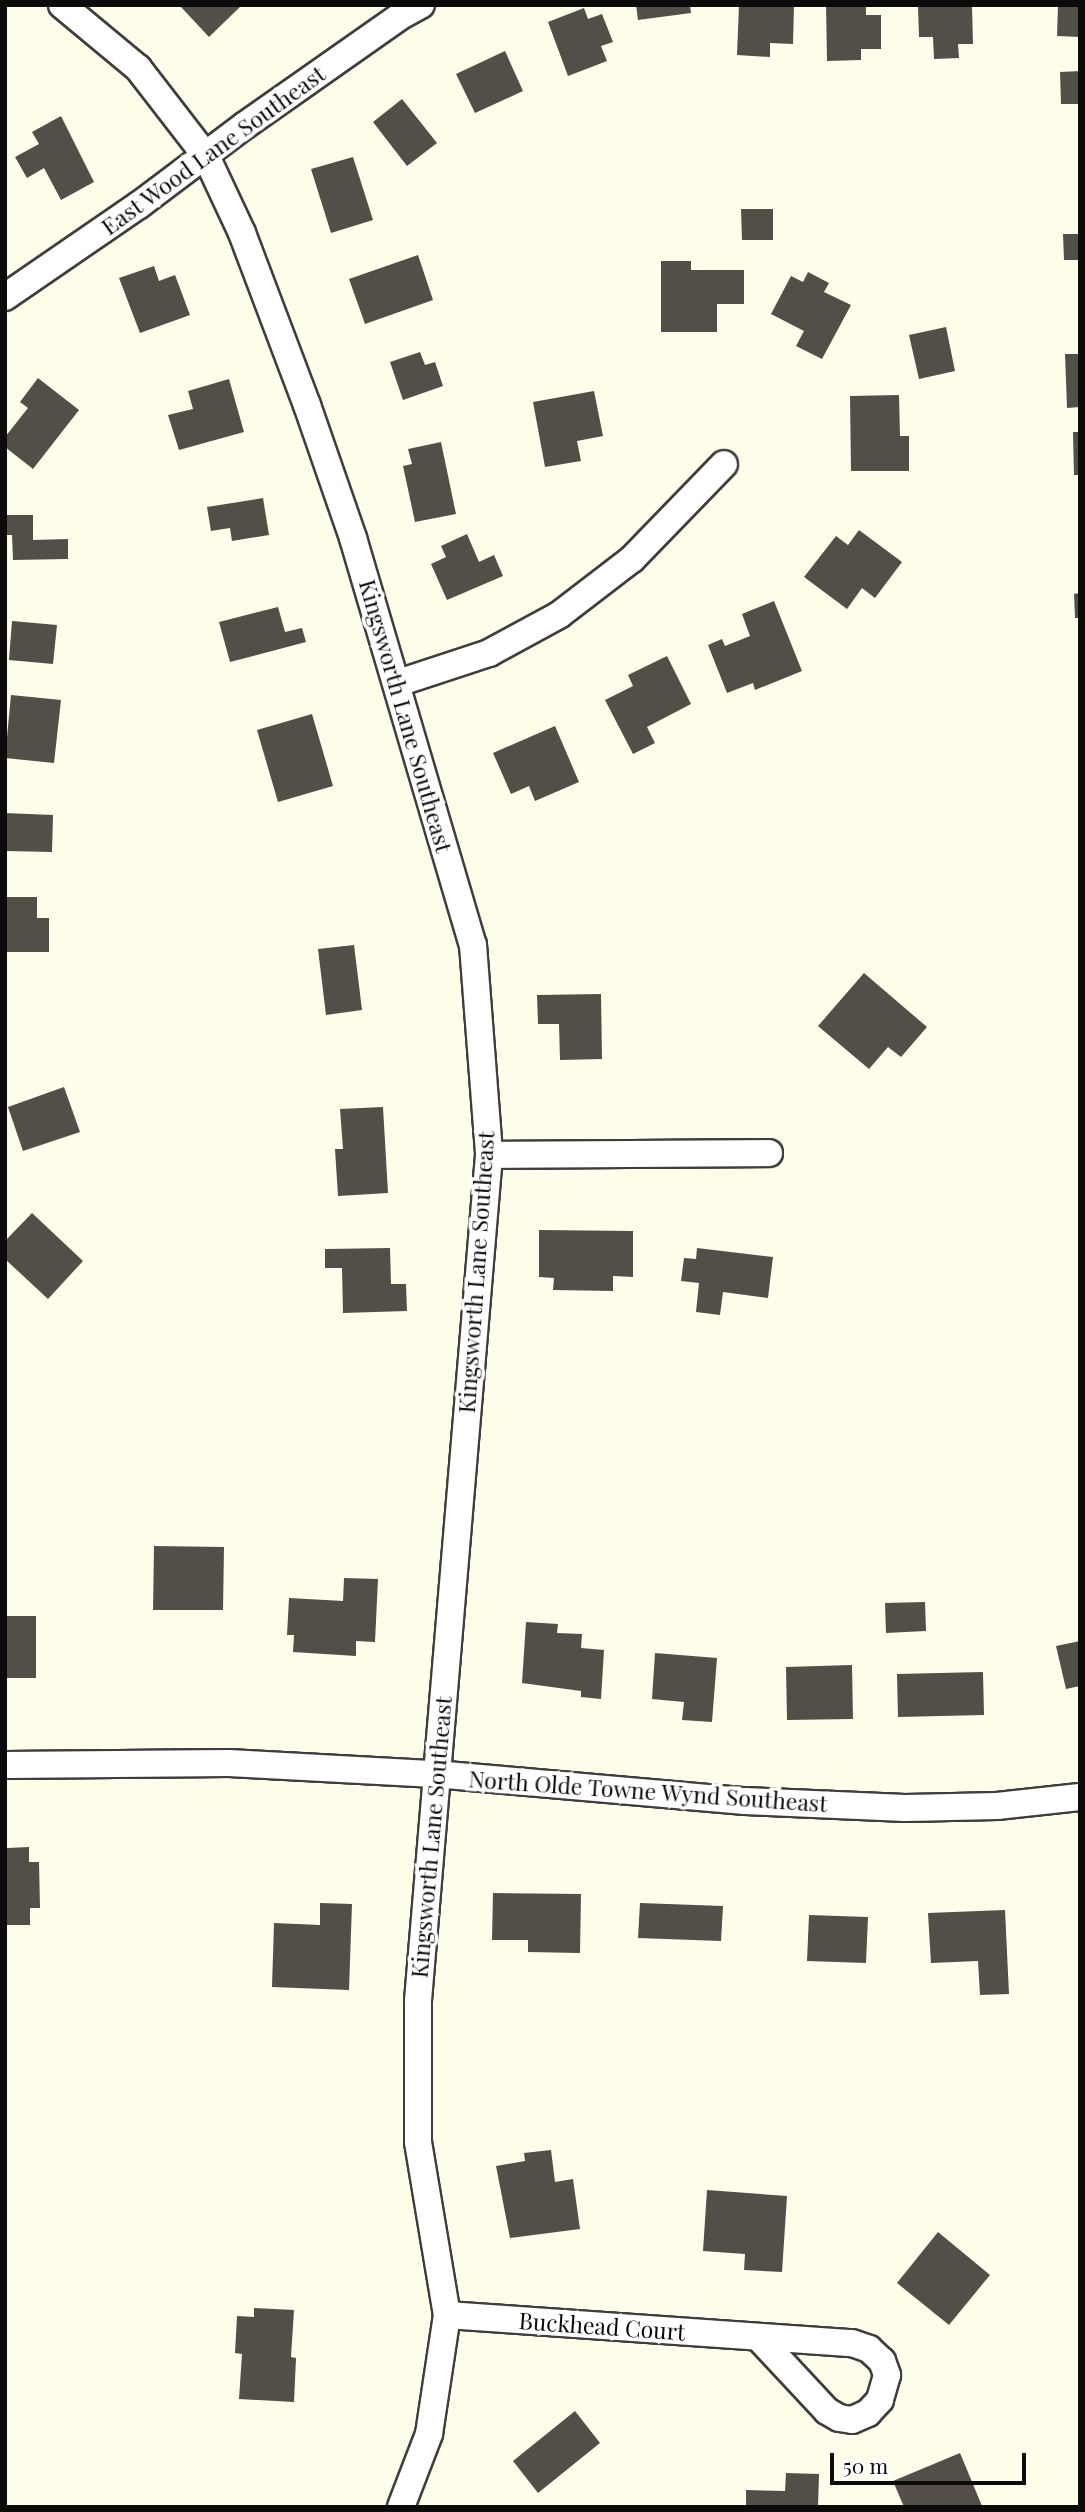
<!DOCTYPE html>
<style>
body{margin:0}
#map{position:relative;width:1085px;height:2512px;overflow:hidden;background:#fefde9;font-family:"Playfair Display",serif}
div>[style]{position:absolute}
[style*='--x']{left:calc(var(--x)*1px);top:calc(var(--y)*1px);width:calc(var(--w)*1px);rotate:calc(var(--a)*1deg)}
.building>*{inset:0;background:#534e48}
.roads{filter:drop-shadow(2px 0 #3e3e3e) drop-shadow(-2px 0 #3e3e3e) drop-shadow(0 2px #3e3e3e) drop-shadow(0 -2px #3e3e3e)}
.minor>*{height:26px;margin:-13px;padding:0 13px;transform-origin:13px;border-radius:13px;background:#fff}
span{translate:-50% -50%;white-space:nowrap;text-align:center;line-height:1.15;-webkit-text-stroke:7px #fff;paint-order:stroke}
.street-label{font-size:23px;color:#0b0b0b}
.frame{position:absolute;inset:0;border:7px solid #0b0b0b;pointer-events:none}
.scale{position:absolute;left:830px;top:2453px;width:196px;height:32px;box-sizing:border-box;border:4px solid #0b0b0b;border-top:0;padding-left:9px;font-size:21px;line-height:24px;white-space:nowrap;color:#0b0b0b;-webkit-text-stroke:5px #fff;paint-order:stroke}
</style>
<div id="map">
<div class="building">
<div style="clip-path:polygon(183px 5px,242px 5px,209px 37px,181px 7px)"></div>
<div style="clip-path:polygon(636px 5px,690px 5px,691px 13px,638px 20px)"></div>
<div style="clip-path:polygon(739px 5px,794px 5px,793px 44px,770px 43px,770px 57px,737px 55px)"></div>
<div style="clip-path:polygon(826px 5px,866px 5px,866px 15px,881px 15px,881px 49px,861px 49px,861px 60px,827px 61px)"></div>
<div style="clip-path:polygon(1058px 5px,1080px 5px,1080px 37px,1057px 36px)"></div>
<div style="clip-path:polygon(972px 6px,973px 44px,958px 44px,959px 58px,934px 59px,933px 37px,919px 37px,918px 7px)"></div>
<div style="clip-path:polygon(584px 8px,588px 19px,602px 14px,613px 42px,601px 46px,607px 61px,568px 76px,548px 22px)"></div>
<div style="clip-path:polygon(505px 51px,523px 91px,475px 113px,456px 74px)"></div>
<div style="clip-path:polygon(1080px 71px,1080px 104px,1061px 104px,1060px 72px)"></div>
<div style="clip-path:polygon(402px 99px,437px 143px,407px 166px,373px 122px)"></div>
<div style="clip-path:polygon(61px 116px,94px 182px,61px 200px,44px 168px,27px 178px,15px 157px,39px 144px,32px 132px)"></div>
<div style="clip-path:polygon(353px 157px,373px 220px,331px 233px,311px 169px)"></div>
<div style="clip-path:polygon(741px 209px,773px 209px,773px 240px,742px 240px)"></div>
<div style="clip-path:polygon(1063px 234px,1080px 234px,1080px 260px,1064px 260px)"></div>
<div style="clip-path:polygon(418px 255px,433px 300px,365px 324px,349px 279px)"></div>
<div style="clip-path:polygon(661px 261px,691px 261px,691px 270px,744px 270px,744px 304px,717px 304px,717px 332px,661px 332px)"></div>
<div style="clip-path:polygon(154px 266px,159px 281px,175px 275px,190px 315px,140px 333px,119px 278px)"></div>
<div style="clip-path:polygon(808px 272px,829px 283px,824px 292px,851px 305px,822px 359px,796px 346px,804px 331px,771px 314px,791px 276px,803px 282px)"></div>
<div style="clip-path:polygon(946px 327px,955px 371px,919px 379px,909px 335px)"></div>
<div style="clip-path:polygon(420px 352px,425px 365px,435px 362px,443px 386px,403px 400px,390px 362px)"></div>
<div style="clip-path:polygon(1065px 354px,1080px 354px,1080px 407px,1067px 408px)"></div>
<div style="clip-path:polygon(38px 378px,79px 410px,33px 469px,5px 447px,5px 437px,28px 408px,20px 402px)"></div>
<div style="clip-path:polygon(229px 379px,244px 432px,179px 450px,168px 415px,193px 409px,188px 391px)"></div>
<div style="clip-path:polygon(594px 391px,603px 436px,577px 441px,581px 461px,545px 467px,533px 402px)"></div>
<div style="clip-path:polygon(899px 395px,900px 436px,909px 436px,909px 471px,851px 471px,850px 396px)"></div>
<div style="clip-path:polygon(1073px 432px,1080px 432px,1080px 475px,1074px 475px)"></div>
<div style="clip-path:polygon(441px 442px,456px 514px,415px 522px,403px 466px,412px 464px,408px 449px)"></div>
<div style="clip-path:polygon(263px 498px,269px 535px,232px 541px,230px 528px,211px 531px,207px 507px)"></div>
<div style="clip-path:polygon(5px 515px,33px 515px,33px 540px,68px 539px,68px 559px,13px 560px,12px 535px,5px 535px)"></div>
<div style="clip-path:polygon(859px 530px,902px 562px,875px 598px,862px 588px,847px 609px,804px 577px,836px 536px,848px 545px)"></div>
<div style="clip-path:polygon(467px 534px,479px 562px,494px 555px,503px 576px,447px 600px,431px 564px,446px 557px,441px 546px)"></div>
<div style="clip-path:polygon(1080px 593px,1080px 618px,1075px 618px,1074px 594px)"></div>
<div style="clip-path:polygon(774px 601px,802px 671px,755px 690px,753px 683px,727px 693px,708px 645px,722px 639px,725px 646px,750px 636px,742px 614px)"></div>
<div style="clip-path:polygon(278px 607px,285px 632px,302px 628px,306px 642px,230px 662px,219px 622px)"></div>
<div style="clip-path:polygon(12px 621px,57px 625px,53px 664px,9px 660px)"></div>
<div style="clip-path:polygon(667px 656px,691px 704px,647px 727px,655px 743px,633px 754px,605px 700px,633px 686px,628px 675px)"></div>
<div style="clip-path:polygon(11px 695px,61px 700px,54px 763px,5px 758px)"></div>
<div style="clip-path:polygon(312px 714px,333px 786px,278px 802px,257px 730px)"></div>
<div style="clip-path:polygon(555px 726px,579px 782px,535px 801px,529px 786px,511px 794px,493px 753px)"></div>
<div style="clip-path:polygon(5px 813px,53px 815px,52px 852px,5px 851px)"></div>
<div style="clip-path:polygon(5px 897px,37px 897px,37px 918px,49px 918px,49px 952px,5px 952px)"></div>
<div style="clip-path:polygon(354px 945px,362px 1010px,326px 1015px,318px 949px)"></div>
<div style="clip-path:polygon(864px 973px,927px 1027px,901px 1057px,888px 1047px,869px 1069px,818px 1026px)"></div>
<div style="clip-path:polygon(601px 994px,602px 1059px,560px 1060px,559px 1024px,538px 1024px,537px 995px)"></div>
<div style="clip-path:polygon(64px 1087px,80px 1132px,23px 1151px,8px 1107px)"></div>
<div style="clip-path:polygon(383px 1107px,388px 1193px,338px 1196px,335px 1149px,343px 1149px,340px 1109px)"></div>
<div style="clip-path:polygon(32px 1213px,83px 1261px,48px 1299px,5px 1259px,5px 1241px)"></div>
<div style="clip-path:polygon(539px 1230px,633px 1231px,633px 1277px,613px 1276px,613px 1291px,553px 1290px,554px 1278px,539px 1277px)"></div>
<div style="clip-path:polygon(390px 1248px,391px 1284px,406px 1284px,407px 1311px,343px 1313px,342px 1268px,325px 1268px,325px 1249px)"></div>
<div style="clip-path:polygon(697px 1248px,773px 1257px,768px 1298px,723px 1292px,720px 1315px,696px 1312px,699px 1283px,681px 1281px,684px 1258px,696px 1259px)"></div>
<div style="clip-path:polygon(154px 1546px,224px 1547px,223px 1610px,153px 1610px)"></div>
<div style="clip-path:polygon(344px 1578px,378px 1579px,375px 1642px,356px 1641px,356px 1656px,293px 1652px,294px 1635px,287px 1635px,289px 1598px,343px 1601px)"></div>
<div style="clip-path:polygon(925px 1602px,926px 1631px,886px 1633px,885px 1603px)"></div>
<div style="clip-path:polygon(7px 1616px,36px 1616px,36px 1678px,5px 1678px)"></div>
<div style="clip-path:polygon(526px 1622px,558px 1624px,557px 1633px,582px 1634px,581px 1648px,604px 1650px,601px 1699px,581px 1697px,581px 1691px,522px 1683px)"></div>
<div style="clip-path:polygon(1080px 1641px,1080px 1686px,1066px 1689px,1056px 1646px)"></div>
<div style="clip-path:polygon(655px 1653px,717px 1658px,712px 1722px,682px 1720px,684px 1702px,652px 1699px)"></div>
<div style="clip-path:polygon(852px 1665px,853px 1719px,787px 1720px,786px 1667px)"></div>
<div style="clip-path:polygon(983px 1672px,984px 1715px,898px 1717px,897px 1674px)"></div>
<div style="clip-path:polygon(29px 1847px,29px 1862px,39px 1862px,40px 1908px,30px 1908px,30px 1925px,5px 1925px,7px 1848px)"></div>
<div style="clip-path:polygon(493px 1893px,581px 1894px,580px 1953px,528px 1952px,528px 1940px,492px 1940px)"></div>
<div style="clip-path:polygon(320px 1903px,352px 1904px,349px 1990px,272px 1987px,274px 1923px,320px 1925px)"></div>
<div style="clip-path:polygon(640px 1903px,723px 1906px,721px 1941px,638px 1938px)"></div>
<div style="clip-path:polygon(1005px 1910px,1009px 1994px,980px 1995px,978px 1961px,931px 1963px,928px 1913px)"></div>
<div style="clip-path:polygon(809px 1915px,868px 1917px,866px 1963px,807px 1961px)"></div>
<div style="clip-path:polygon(551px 2150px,555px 2182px,573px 2179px,580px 2229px,510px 2238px,496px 2166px,525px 2161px,524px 2153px)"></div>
<div style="clip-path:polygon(707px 2190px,787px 2196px,782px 2272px,744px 2270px,745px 2254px,703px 2251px)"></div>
<div style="clip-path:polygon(938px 2232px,990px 2275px,949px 2325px,897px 2283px)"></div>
<div style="clip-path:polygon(254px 2308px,294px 2310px,291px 2357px,296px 2358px,294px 2402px,239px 2399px,242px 2354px,235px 2353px,237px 2316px,254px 2317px)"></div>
<div style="clip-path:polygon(575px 2411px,600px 2443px,538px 2493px,513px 2461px)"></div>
<div style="clip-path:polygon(960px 2453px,982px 2506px,904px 2507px,893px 2481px)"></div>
<div style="clip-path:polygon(786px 2473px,819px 2474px,818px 2507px,746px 2507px,746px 2490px,785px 2491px)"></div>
</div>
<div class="roads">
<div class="minor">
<div style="--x:62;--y:5;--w:99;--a:39.7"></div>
<div style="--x:138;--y:68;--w:111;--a:52.3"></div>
<div style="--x:206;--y:156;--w:85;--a:64.9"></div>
<div style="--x:242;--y:233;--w:184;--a:69.3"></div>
<div style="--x:307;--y:405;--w:141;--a:70.9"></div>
<div style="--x:353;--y:538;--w:424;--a:73.6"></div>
<div style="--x:473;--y:945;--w:211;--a:85.6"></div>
<div style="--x:489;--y:1155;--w:849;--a:94.8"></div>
<div style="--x:418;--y:2001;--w:141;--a:90"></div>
<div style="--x:418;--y:2142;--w:175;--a:80.5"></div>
<div style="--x:447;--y:2315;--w:120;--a:98.6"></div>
<div style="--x:429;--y:2434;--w:78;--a:111"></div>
<div style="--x:5;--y:297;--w:163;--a:-34.5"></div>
<div style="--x:139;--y:205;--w:131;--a:-37"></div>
<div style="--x:244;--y:126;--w:189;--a:-35.1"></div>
<div style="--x:399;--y:17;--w:25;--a:-29"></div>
<div style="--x:398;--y:683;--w:96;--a:-18.2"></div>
<div style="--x:489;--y:653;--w:80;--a:-28.5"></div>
<div style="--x:559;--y:615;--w:92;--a:-37.5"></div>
<div style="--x:632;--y:559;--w:132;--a:-45.9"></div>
<div style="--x:489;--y:1155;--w:280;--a:-0.4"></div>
<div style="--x:5;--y:1765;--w:224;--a:-0.5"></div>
<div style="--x:229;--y:1763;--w:206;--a:3.1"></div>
<div style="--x:435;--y:1774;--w:311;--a:5"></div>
<div style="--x:745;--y:1801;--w:160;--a:2.5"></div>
<div style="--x:905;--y:1808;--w:92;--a:-1.2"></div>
<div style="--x:997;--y:1806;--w:83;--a:-6.2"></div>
<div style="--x:447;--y:2315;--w:406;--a:4"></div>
<div style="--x:852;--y:2343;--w:18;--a:19"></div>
<div style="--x:869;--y:2349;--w:18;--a:43"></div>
<div style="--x:882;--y:2361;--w:15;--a:70"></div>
<div style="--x:887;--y:2375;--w:26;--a:106"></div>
<div style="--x:880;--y:2400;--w:18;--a:133"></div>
<div style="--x:868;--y:2413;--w:17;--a:156"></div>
<div style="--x:852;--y:2420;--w:13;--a:-171"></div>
<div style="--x:839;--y:2418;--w:14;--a:-150"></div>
<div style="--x:827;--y:2411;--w:101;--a:-133"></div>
</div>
</div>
<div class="street-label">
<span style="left:213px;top:150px;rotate:-36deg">East Wood Lane Southeast</span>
<span style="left:406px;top:716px;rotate:74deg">Kingsworth Lane Southeast</span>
<span style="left:476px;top:1272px;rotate:-86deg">Kingsworth Lane Southeast</span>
<span style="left:648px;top:1791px;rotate:4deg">North Olde Towne Wynd Southeast</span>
<span style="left:431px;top:1837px;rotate:-85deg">Kingsworth Lane Southeast</span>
<span style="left:602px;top:2326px;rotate:4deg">Buckhead Court</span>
</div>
<div class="frame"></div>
<div class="scale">50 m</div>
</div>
